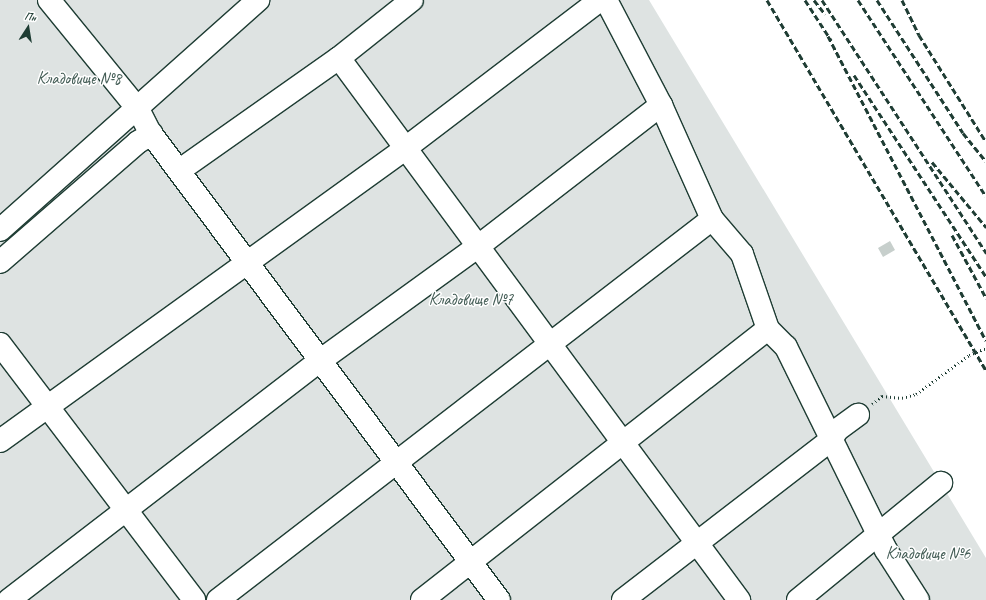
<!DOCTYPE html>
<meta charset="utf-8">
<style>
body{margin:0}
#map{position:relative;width:986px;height:600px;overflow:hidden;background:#fff;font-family:Caveat,sans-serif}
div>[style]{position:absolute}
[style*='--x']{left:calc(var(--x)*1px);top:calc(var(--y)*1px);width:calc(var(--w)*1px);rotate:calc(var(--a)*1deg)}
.green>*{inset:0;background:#dee3e2}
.building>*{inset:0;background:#c7cfcc}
.path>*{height:2.5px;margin-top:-1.25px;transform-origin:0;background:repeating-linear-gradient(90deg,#1f3d34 0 1px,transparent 0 4px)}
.roads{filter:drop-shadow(1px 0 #1f3d34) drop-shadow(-1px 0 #1f3d34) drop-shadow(0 1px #1f3d34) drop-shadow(0 -1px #1f3d34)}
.minor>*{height:22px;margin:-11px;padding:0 11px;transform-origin:11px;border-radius:11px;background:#fff}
.rail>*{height:3px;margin-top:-1.5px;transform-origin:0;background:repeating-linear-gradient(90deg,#1f3d34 0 6px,transparent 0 9px)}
span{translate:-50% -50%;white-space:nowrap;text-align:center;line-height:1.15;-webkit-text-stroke:3px #fff;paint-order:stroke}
.park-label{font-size:17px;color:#455e57}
.north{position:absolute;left:8px;top:8px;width:40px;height:40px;-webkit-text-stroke:3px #fff;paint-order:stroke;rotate:12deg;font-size:11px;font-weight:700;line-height:16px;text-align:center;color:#1f3d34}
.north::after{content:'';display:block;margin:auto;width:14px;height:18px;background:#1f3d34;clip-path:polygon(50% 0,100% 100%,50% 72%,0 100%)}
</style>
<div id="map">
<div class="green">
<div style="clip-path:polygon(0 0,649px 0,986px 558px,986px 600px,0 600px)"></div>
</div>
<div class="building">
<div style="clip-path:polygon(890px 241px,895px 250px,883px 257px,878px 248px)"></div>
</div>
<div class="path">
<div style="--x:872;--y:404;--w:13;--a:-39"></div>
<div style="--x:882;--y:396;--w:20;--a:6"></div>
<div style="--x:902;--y:398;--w:15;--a:-16"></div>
<div style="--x:916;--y:394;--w:66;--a:-36.3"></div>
<div style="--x:969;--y:355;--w:18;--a:-22"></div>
</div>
<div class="roads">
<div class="minor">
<div style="--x:49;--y:0;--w:141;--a:50.8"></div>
<div style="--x:138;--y:109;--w:25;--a:63"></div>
<div style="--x:149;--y:131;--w:585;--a:53.27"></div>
<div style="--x:606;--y:0;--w:119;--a:62.4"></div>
<div style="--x:661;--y:105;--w:125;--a:65.9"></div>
<div style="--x:712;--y:219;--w:46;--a:49.4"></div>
<div style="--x:742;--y:254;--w:79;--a:70.9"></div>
<div style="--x:768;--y:329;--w:25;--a:45"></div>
<div style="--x:786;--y:347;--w:226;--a:63.8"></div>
<div style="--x:886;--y:550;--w:59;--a:57.4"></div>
<div style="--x:339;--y:58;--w:674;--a:53.57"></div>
<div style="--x:180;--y:170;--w:194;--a:-35.2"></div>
<div style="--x:339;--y:58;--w:93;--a:-38.5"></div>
<div style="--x:0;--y:230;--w:346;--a:-41.7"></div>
<div style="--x:0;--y:262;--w:183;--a:-41"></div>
<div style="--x:138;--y:142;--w:16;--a:-30"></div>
<div style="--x:0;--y:344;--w:321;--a:52.8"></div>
<div style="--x:0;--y:441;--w:497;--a:-35.8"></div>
<div style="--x:403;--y:150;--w:248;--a:-37.3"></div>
<div style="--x:9;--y:600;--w:394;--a:-37.6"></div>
<div style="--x:321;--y:360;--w:191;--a:-35.9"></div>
<div style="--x:476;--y:248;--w:234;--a:-37.7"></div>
<div style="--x:218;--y:600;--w:624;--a:-37.64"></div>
<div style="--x:422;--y:600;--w:439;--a:-38.1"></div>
<div style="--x:623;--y:600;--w:264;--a:-37.6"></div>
<div style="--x:832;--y:439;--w:10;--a:-61"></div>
<div style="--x:837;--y:430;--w:26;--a:-36"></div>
<div style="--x:798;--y:600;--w:185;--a:-39.3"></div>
</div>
</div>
<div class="rail">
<div style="--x:767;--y:0;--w:430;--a:59.4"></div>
<div style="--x:805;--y:0;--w:48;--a:57"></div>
<div style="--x:814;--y:0;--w:18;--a:52"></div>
<div style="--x:822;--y:0;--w:302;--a:57"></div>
<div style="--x:858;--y:0;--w:234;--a:56.9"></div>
<div style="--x:877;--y:0;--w:158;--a:57.1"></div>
<div style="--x:963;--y:133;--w:36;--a:51"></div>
<div style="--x:902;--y:0;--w:39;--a:64"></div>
<div style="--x:919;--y:35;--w:126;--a:57.9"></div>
<div style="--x:828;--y:36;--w:343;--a:62.6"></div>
<div style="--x:854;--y:75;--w:241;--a:56.8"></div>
<div style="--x:932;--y:162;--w:85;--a:50.3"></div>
<div style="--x:952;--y:235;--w:72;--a:61.6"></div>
</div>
<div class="park-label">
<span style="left:79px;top:79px">Кладовище №8</span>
<span style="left:471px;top:300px">Кладовище №7</span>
<span style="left:928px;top:554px">Кладовище №6</span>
</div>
<div class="north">Пн</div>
</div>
